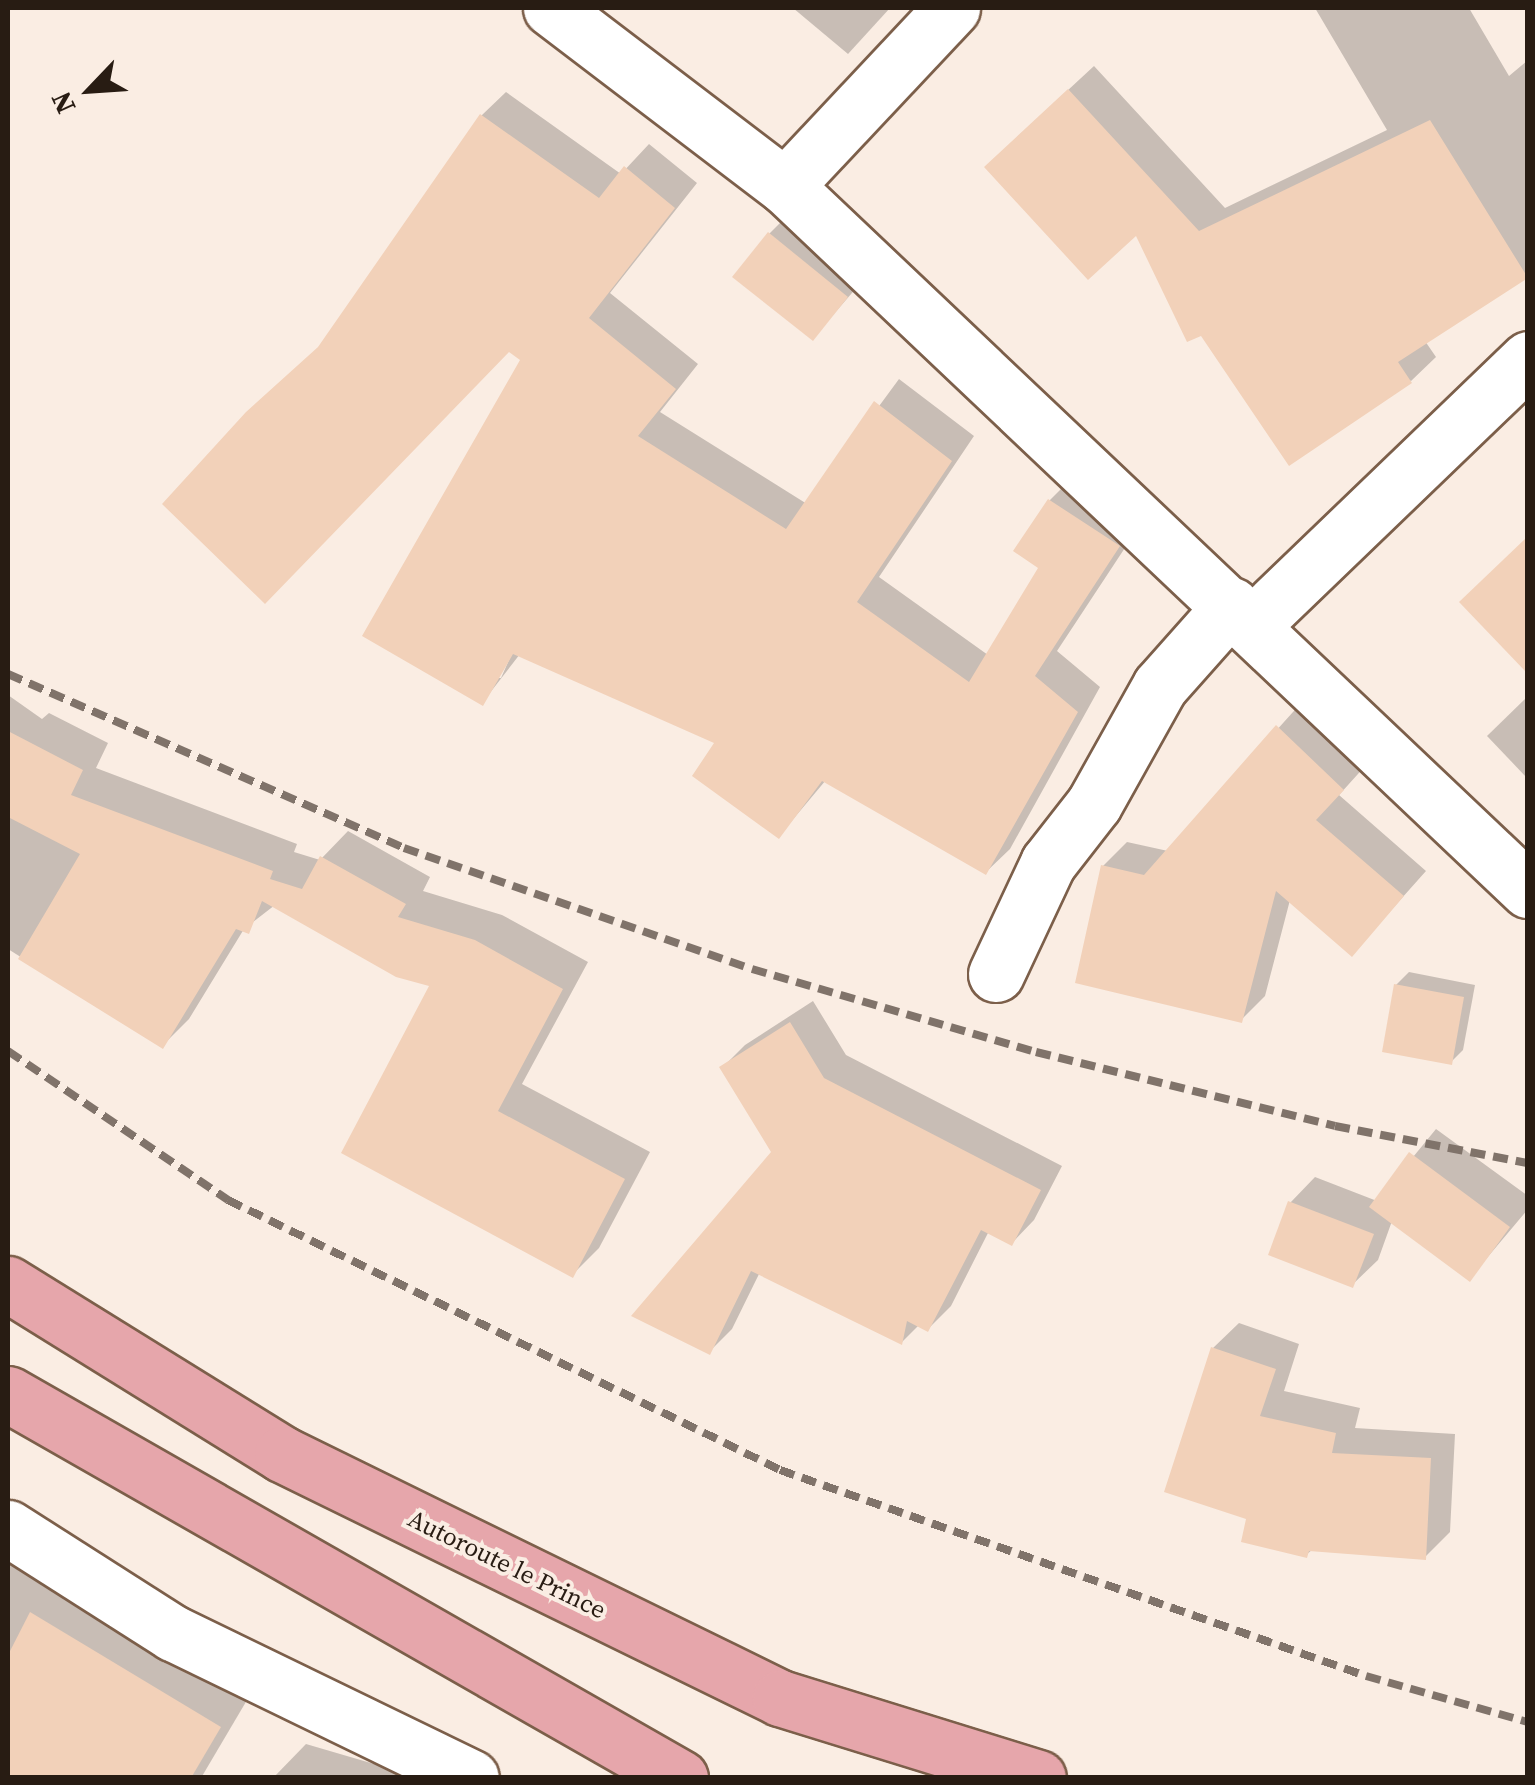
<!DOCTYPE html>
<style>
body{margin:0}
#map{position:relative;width:1535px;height:1785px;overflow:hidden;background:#faede3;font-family:"Source Serif 4",serif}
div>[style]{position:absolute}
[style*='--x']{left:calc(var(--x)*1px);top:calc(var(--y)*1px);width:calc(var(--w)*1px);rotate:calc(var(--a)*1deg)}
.shadow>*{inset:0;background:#0003}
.building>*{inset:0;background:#f2d1b9}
.roads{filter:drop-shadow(2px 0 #7c5f4a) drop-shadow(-2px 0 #7c5f4a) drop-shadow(0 2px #7c5f4a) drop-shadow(0 -2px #7c5f4a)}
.minor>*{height:55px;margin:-27.5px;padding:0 27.5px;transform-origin:27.5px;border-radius:27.5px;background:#fff}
.major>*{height:55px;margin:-27.5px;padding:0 27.5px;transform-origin:27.5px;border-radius:27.5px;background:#e6a6ab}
.rail>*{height:8px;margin-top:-4px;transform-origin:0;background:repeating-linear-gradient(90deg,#80736a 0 15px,transparent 0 23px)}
span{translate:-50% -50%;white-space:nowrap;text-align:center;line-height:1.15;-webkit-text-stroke:8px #faede3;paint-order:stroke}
.street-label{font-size:25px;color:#281c13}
.frame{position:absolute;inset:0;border:10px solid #281c13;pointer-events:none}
.north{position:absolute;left:40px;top:40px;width:100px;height:100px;-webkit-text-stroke:8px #faede3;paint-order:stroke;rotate:245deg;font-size:28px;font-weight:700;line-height:40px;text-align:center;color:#281c13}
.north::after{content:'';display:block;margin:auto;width:35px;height:45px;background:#281c13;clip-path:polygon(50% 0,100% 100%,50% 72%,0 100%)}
</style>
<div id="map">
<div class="shadow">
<div style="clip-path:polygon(793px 8px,890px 8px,848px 54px)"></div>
<div style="clip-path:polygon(1315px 8px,1469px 8px,1509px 76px,1528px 60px,1528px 275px,1425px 341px,1436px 357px,1411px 381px,1136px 231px,1012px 142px,1094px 66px,1225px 208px,1387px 130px)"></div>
<div style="clip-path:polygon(evenodd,506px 92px,621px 174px,649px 144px,697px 183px,610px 293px,698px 364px,660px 412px,807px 504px,899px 379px,974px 436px,879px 577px,988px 655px,1042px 567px,1050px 500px,1073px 477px,1142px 522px,1057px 651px,1100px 687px,1010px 849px,986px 872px,826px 780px,779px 836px,718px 742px,520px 654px,482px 703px,524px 360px,509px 349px,325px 342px,482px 115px,506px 92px,517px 642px,501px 678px,496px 678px,517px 642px)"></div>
<div style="clip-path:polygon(794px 209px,871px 271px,813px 338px,769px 234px)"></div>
<div style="clip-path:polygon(8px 695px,42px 719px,49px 713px,108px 743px,96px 768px,297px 844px,294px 852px,320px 860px,348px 831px,430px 877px,423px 891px,502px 915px,588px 962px,522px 1084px,650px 1152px,599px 1248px,572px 1275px,433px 984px,275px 905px,244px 929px,189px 1019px,162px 1046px,8px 949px,8px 742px,28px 750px,8px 736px)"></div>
<div style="clip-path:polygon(1528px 696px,1528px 779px,1487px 736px)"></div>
<div style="clip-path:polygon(1302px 702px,1367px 764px,1339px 795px,1426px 871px,1352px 954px,1290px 900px,1265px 996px,1241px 1020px,1103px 866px,1127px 842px,1168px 851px)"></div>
<div style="clip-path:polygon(1409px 972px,1475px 985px,1463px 1050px,1451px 1062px,1396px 985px)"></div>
<div style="clip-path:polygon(813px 1001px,846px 1055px,1062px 1166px,1034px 1220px,1012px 1243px,989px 1231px,951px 1306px,928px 1329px,919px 1325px,902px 1342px,760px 1272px,732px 1329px,709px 1352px,774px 1152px,722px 1068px,745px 1045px)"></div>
<div style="clip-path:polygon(1436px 1129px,1528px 1196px,1528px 1209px,1470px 1278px,1392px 1221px,1378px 1260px,1352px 1285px,1290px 1203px,1315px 1177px,1377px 1201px)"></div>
<div style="clip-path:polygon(1239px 1323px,1299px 1344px,1284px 1391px,1360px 1408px,1355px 1428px,1455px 1434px,1450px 1532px,1425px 1557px,1313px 1549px,1306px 1555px,1249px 1517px,1213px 1348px)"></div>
<div style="clip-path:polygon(8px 1533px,250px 1695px,201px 1778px,8px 1773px)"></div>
<div style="clip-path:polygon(306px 1744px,422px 1778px,273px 1778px)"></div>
</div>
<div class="building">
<div style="clip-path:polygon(1068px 89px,1199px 231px,1430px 120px,1528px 278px,1398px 362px,1412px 383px,1289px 466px,1201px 336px,1187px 342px,1136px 236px,1088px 280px,984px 167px)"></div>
<div style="clip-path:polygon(480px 114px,599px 198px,624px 166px,675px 208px,589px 318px,676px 389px,638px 436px,786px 529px,874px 401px,952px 461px,857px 602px,969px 682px,1038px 568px,1013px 551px,1048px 499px,1120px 546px,1035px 676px,1078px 712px,986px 875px,822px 781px,779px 839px,692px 776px,714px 743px,513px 654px,483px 706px,362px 636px,520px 360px,509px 352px,265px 604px,162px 504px,246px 412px,318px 347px)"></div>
<div style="clip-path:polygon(768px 232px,848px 297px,813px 341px,732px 277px)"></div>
<div style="clip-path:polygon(1528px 536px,1528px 674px,1459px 602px)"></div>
<div style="clip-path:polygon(1276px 725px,1344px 790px,1316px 820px,1404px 896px,1352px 957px,1276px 891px,1242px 1023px,1075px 983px,1101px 865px,1144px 875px)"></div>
<div style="clip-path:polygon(8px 731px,83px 770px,71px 795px,273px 871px,270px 879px,302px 889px,320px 856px,406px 904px,398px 917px,475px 940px,563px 989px,498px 1111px,625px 1179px,573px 1278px,341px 1153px,429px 986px,396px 977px,262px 901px,249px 934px,236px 929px,163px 1049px,18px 959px,80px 854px,8px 817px)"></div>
<div style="clip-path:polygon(1394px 984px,1464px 997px,1452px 1065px,1382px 1052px)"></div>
<div style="clip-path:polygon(790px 1022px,824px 1078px,1041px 1190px,1012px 1246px,981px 1230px,928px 1332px,907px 1321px,902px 1345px,751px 1271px,710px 1355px,631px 1316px,771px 1152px,719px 1067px)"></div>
<div style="clip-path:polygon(1409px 1152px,1510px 1227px,1470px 1282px,1369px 1207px)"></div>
<div style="clip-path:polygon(1288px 1201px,1374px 1234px,1353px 1288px,1268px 1255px)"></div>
<div style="clip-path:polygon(1211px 1347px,1276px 1369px,1260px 1416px,1336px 1433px,1332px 1453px,1431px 1458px,1426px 1560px,1309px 1551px,1307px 1558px,1241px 1542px,1246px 1519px,1164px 1492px)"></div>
<div style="clip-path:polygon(30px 1612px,221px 1727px,191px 1778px,8px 1778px,8px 1655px)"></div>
</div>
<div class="roads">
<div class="minor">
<div style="--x:551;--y:8;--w:294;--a:37.3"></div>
<div style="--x:785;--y:186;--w:1024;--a:43.46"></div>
<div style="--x:785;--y:186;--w:244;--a:-46.8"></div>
<div style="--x:1253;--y:624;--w:382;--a:-43.9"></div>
<div style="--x:996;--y:974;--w:123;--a:-64.9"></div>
<div style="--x:1048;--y:863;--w:75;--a:-52.1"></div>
<div style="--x:1094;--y:804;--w:135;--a:-60.8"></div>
<div style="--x:1160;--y:686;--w:108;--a:-48.4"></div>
<div style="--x:8;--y:1528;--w:196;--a:32.5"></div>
<div style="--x:173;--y:1633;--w:331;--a:25.9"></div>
</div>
<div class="major">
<div style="--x:8;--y:1284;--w:322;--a:31.8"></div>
<div style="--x:282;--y:1454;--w:555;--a:26.1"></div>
<div style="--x:780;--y:1698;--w:270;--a:17.2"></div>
<div style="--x:8;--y:1394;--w:774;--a:29.74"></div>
</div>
</div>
<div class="rail">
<div style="--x:8;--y:674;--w:433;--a:23.7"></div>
<div style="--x:404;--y:848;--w:368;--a:19.2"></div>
<div style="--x:752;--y:969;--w:296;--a:16.3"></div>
<div style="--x:1036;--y:1052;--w:308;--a:13.9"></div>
<div style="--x:1335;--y:1126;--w:197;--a:10.9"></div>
<div style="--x:8;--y:1051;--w:266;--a:34.1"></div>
<div style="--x:228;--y:1200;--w:614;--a:26.06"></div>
<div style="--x:780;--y:1470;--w:621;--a:19.37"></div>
<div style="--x:1366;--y:1676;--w:168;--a:15.9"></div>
</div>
<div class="street-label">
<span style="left:507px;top:1564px;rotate:26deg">Autoroute le Prince</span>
</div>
<div class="frame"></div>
<div class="north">N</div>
</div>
